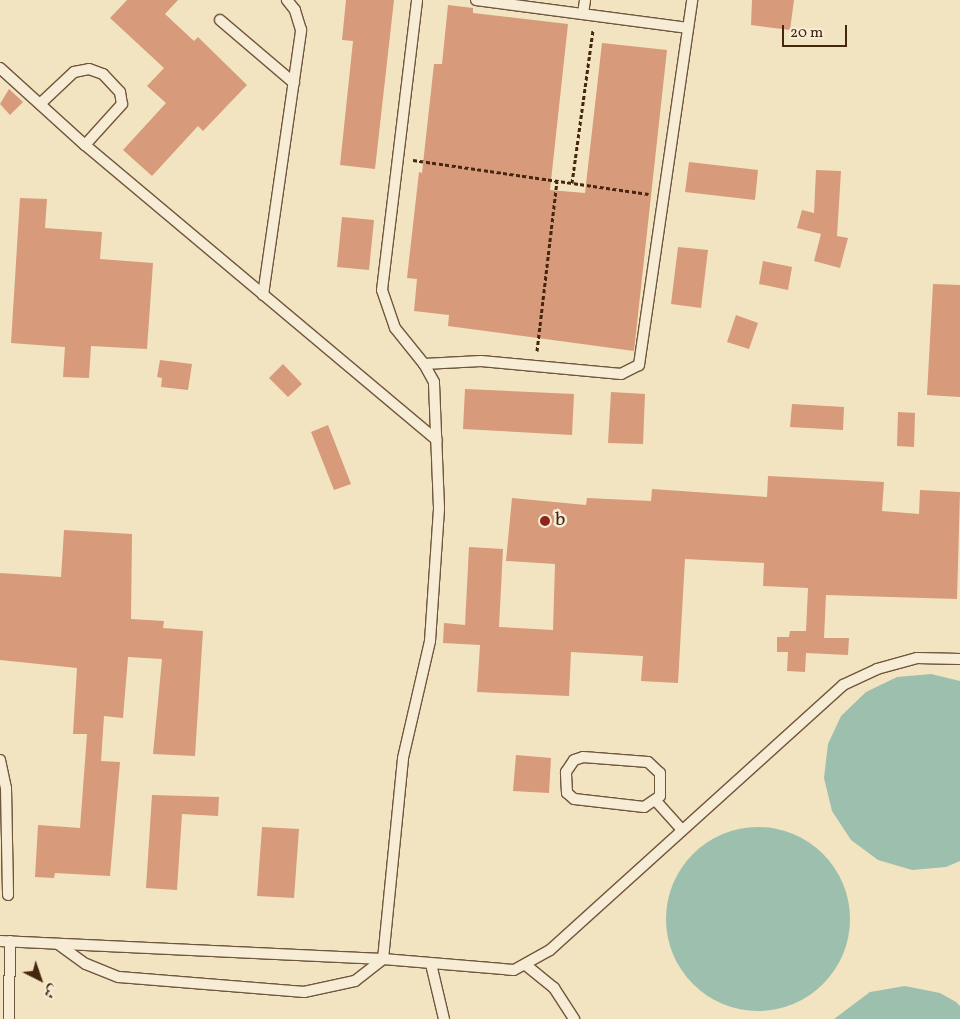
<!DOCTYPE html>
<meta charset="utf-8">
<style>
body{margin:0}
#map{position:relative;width:960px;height:1019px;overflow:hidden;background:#f2e4c1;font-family:Vollkorn,Amiri,serif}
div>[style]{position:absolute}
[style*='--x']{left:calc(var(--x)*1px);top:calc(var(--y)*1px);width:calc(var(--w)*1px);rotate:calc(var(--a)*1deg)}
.water>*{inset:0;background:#9cbfae}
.round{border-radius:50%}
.building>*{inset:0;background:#d79a7a}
.path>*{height:3px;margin-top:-1.5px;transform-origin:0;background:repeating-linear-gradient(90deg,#45270f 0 4px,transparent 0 6.5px)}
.roads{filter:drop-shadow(1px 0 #70563c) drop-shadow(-1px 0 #70563c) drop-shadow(0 1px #70563c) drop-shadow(0 -1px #70563c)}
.lane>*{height:10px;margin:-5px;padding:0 5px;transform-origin:5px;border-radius:5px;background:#f7edd7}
.dots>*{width:14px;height:14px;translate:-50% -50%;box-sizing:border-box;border:2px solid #f7edd7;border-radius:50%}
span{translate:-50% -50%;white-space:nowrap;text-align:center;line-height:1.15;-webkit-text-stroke:5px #f7edd7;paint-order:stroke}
.poi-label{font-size:19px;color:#45270f}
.left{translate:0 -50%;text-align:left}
.north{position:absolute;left:15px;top:954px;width:50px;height:50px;-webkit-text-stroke:4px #f7edd7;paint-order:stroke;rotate:139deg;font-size:14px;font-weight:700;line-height:20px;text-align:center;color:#45270f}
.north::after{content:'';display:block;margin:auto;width:18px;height:22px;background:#45270f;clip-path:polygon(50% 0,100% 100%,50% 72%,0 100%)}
.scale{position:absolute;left:782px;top:25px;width:65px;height:22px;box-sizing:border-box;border:2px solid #45270f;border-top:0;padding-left:6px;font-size:15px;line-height:18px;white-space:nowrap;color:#45270f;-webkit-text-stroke:4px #f7edd7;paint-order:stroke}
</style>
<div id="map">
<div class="water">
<div style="clip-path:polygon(931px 674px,960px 681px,960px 861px,946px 867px,912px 870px,878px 860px,851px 840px,832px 811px,824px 778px,828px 744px,841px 716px,866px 692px,897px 677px)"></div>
<div class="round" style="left:666px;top:827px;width:184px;height:184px"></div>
<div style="clip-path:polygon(905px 986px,940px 993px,956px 1002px,960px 1006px,960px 1019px,834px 1019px,870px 992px)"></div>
</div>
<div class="building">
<div style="clip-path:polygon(127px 0,178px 0,165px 14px,194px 41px,198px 37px,247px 85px,203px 131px,198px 126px,152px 176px,123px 150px,166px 103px,147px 86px,164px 68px,110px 18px)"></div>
<div style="clip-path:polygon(346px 0,394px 0,375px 169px,340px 165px,353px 41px,342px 40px)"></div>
<div style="clip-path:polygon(752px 0,794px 0,790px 30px,751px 25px)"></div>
<div style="clip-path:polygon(448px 5px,473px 8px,473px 13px,568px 24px,550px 190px,585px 193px,602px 43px,667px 50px,634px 351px,448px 326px,449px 315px,414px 311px,417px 279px,407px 278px,419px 172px,422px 173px,434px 64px,442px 64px)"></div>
<div style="clip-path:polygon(9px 89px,23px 102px,10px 115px,0 104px)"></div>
<div style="clip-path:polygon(689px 162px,758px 170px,755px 200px,685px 192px)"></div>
<div style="clip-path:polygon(816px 170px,841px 171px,837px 236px,848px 238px,840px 268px,814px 261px,821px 234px,797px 228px,802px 210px,814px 213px)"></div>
<div style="clip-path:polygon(20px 198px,47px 199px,45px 228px,102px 232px,100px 259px,153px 263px,147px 349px,91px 346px,89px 378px,63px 377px,65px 347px,11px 343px)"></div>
<div style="clip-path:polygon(342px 217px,374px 220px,369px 270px,337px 267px)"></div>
<div style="clip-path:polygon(678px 247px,708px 250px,701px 308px,671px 304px)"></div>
<div style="clip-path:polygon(763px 261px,792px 267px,788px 290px,759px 284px)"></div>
<div style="clip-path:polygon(933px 284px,960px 285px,960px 397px,927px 395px)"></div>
<div style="clip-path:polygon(736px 315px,758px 323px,749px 349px,727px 342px)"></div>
<div style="clip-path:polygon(160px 360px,192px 364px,188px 390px,161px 387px,162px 378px,157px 377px)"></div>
<div style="clip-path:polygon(283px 364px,302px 384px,288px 397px,269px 378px)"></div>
<div style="clip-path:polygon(465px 389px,574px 394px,572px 435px,463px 429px)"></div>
<div style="clip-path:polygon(611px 392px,645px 394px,643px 444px,608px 443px)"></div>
<div style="clip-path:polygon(792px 404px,844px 407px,843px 430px,790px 427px)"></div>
<div style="clip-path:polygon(898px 412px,915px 413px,914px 447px,897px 446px)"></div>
<div style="clip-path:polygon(328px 425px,351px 484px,334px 490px,311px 432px)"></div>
<div style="clip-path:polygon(768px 476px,884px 482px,882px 511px,919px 514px,920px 490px,960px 492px,957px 599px,826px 595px,824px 638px,849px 638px,848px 655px,806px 653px,805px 672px,787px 671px,788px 652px,777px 652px,777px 637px,789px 637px,790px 631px,806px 631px,808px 588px,763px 586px,764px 563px,685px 559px,678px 683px,641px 681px,643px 656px,571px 652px,569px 696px,477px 692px,480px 645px,443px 643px,444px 623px,465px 625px,469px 547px,503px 549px,499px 627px,553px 630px,555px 564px,506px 561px,512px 498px,586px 505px,587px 498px,651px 501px,652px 489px,767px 497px)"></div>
<div style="clip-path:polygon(64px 530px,132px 534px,131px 619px,164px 621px,163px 628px,203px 631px,195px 756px,153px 754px,162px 659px,128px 657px,123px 718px,104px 716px,101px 761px,120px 762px,110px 876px,55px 873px,54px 878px,35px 877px,38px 825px,80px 828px,87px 734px,73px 734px,77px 668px,0 660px,0 573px,61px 577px)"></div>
<div style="clip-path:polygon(516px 755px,551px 758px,549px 793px,513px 791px)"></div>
<div style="clip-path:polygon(152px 795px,219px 797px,218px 816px,182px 814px,177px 890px,146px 888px)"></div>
<div style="clip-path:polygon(262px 827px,299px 829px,294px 898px,257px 896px)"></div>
</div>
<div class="path">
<div style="--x:413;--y:160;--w:238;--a:8.2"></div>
<div style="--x:572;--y:183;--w:154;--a:-82.2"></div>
<div style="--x:537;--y:351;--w:171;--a:-83.3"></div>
</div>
<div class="roads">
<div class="lane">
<div style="--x:476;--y:0;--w:214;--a:7.5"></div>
<div style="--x:583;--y:13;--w:13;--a:-81"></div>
<div style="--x:220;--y:20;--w:97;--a:40.4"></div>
<div style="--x:0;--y:68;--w:115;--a:42.2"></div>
<div style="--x:85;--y:145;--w:459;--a:40"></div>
<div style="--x:41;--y:103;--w:45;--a:-43.2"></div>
<div style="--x:74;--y:72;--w:15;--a:-11"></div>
<div style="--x:89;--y:69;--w:15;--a:20"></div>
<div style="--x:103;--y:74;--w:25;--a:47"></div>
<div style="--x:120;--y:92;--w:12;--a:81"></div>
<div style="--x:122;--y:104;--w:55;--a:132.1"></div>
<div style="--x:263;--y:295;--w:268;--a:-81.8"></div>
<div style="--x:301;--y:30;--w:21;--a:-107"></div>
<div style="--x:295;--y:10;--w:13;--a:-129"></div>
<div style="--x:424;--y:364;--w:57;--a:-3"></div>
<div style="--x:481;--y:361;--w:141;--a:5.3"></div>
<div style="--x:621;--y:374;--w:20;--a:-27"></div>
<div style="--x:639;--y:365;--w:369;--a:-81.7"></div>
<div style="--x:583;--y:757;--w:65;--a:4.4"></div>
<div style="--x:648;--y:762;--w:16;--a:43"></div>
<div style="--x:660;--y:773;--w:23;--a:90"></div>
<div style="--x:660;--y:796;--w:19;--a:145"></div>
<div style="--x:644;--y:807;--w:70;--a:-173.5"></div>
<div style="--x:574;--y:799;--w:9;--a:-139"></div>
<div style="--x:567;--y:793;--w:21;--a:-93"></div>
<div style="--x:566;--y:772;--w:14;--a:-56"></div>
<div style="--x:574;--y:760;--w:9;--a:-18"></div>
<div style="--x:0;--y:760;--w:29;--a:78"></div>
<div style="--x:6;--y:788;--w:107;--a:88.9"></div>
<div style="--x:656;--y:801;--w:39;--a:48"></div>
<div style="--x:0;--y:941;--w:383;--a:2.7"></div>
<div style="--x:383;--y:959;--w:131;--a:4.8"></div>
<div style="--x:514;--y:970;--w:41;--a:-29.1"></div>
<div style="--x:550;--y:950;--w:395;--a:-42.1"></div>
<div style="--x:843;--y:685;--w:38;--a:-25"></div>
<div style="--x:877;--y:669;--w:41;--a:-15.4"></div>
<div style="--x:917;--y:658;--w:43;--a:1.3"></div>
<div style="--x:58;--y:944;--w:34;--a:36"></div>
<div style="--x:86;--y:964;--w:35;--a:22"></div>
<div style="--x:119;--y:977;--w:186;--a:4.6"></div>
<div style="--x:304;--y:992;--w:52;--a:-12.2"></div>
<div style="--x:355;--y:981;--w:36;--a:-38"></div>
<div style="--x:383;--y:959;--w:202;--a:-84.3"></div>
<div style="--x:403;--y:758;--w:120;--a:-77"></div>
<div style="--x:430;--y:641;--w:133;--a:-86.1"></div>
<div style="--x:439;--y:508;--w:126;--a:-92.3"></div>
<div style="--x:434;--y:382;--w:21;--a:-119"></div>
<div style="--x:424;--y:364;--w:46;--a:-128.9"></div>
<div style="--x:395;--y:328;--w:40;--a:-108.9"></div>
<div style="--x:382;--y:290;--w:292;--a:-83.1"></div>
<div style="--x:431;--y:964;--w:57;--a:76.7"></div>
<div style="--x:527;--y:966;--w:35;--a:39"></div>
<div style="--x:554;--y:988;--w:37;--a:57"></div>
<div style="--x:9;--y:1019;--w:78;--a:-89.3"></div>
</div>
</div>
<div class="dots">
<div style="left:545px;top:521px;background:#8f2418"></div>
</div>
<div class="poi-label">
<span class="left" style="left:555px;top:521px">b</span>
</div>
<div class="north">ش</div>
<div class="scale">20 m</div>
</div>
